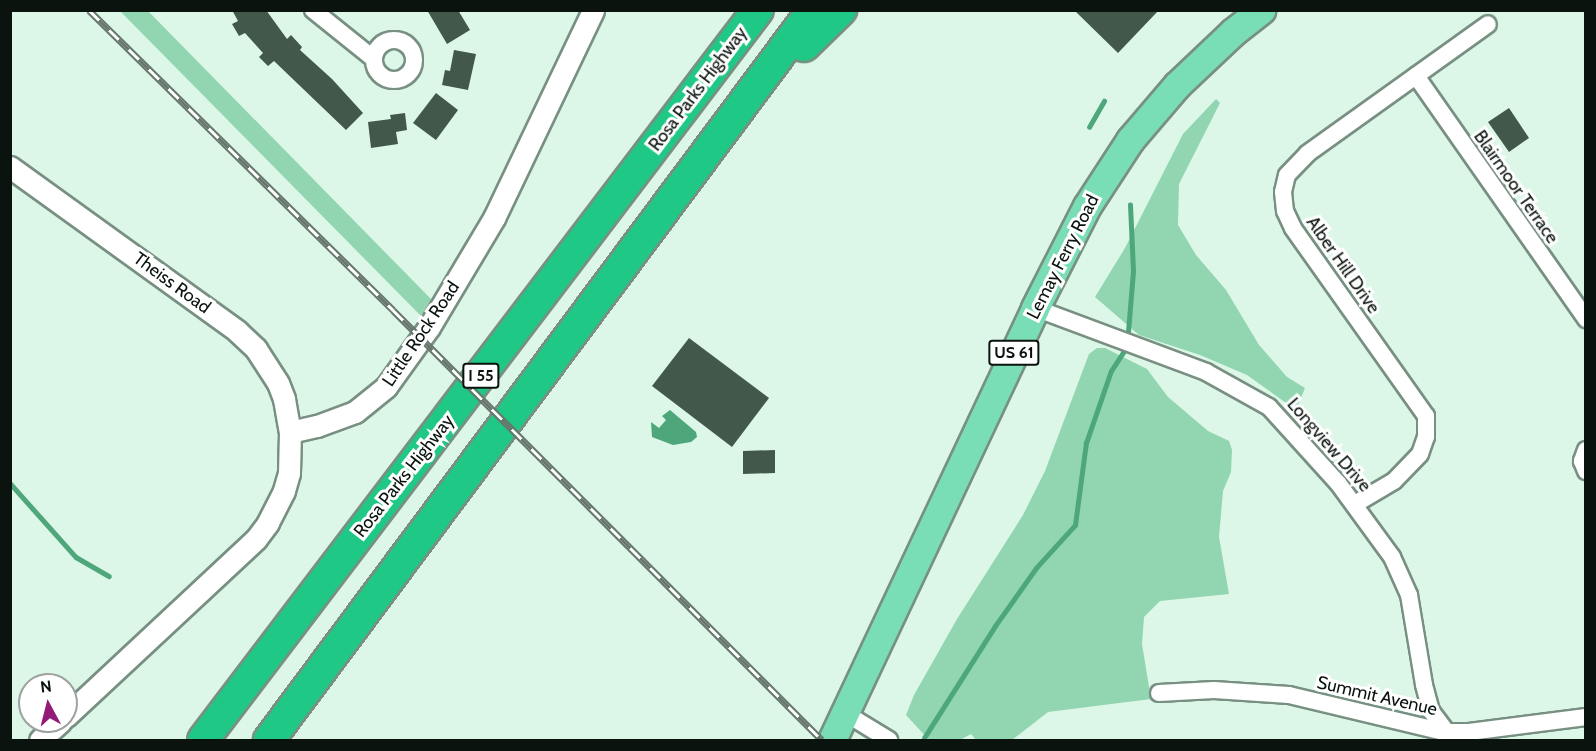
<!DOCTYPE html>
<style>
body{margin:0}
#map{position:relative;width:1596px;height:751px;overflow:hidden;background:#dcf6e7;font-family:Cabin,sans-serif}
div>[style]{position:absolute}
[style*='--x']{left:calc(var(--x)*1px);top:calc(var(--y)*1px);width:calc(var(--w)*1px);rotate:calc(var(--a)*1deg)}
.green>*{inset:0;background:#91d6b0}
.water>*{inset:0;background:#4da77a}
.stream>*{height:4.5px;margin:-2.25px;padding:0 2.25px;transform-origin:2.25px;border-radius:2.25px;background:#4da77a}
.building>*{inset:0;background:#41584b}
.roads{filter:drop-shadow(2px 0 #789082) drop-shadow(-2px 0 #789082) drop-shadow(0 2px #789082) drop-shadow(0 -2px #789082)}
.minor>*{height:16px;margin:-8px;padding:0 8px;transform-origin:8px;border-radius:8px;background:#fff}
.minor>.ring{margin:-8px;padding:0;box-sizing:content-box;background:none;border:16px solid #fff;border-radius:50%}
.tertiary>*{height:21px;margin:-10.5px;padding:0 10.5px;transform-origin:10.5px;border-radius:10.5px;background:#fff}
.primary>*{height:27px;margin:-13.5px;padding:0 13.5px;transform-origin:13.5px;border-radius:13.5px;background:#79deb5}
.motorway>*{height:30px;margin:-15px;padding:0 15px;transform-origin:15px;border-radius:15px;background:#1fc884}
.rail>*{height:7px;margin-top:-3.5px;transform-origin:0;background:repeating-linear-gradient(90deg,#fff 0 14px,#67776e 0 28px);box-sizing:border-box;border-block:2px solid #67776e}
span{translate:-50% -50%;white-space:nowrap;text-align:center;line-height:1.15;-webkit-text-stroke:6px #fff;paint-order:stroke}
.shield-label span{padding:2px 4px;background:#fff;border:2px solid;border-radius:4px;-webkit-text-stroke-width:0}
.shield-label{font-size:16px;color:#0a130e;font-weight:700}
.street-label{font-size:18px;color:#0a130e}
.frame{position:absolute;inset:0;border:12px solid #0a130e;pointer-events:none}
.north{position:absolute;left:18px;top:673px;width:60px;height:60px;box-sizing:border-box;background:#fff;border:2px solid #9da19f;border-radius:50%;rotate:353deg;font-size:16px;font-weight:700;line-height:24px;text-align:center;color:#0a130e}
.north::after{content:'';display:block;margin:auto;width:21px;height:27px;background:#931b78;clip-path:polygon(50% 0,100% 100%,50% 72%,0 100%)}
</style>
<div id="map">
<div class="green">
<div style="clip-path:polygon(120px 11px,148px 11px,431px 299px,421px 316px)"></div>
<div style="clip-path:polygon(1216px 99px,1220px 103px,1179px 184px,1178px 225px,1196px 255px,1226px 290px,1259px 345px,1287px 377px,1305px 388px,1296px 410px,1247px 375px,1200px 355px,1139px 335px,1095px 297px,1125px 248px,1183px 134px)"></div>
<div style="clip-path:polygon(1097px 348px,1105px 348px,1147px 369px,1168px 397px,1208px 431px,1229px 441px,1232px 450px,1231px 472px,1223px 491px,1219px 537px,1229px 594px,1160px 601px,1144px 617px,1142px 644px,1151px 699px,1048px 712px,1012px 740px,976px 740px,971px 734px,960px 740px,929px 740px,906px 715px,914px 695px,957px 619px,1023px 515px,1045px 471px,1089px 354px)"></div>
</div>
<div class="water">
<div style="clip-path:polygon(670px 410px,696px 432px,697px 437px,691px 442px,673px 445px,652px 437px,651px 422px,659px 428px,666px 420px,662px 416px)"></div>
</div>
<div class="stream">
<div style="--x:1089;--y:127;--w:30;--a:-60"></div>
<div style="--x:1128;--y:332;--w:61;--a:-85.3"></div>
<div style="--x:1133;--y:271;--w:66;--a:-92.6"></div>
<div style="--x:10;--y:483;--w:99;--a:48.3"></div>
<div style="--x:76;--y:557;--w:38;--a:30"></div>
<div style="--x:924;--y:738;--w:133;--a:-57.6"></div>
<div style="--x:995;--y:626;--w:71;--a:-54.7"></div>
<div style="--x:1036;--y:568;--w:58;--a:-47.8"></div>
<div style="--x:1075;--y:525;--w:83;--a:-82.4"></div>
<div style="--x:1086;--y:443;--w:76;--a:-70.9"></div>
<div style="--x:1111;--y:371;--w:24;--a:-57"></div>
</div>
<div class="building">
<div style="clip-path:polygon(232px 10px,266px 10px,287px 39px,291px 35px,302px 47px,300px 50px,332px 79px,363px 113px,346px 130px,274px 61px,268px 66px,259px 57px,263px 53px,245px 33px,239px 36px,232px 24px,238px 21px)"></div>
<div style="clip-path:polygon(427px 10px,458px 10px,470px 30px,447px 44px)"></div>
<div style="clip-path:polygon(1074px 10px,1159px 10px,1118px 53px)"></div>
<div style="clip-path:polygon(454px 50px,476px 54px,468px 90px,442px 85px,445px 70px,450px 71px)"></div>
<div style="clip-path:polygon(436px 93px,458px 110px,436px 140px,413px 123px)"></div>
<div style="clip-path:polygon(1509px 108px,1529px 138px,1509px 152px,1488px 122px)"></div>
<div style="clip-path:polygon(405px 113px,407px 130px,396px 132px,398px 144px,371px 148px,368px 122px,391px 119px,390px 115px)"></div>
<div style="clip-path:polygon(689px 338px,769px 398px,732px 447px,652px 386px)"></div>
<div style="clip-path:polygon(775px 450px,775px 473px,743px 474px,743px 451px)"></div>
</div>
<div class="roads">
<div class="minor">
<div style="--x:313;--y:10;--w:77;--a:38.7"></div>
<div class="ring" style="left:374px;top:40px;width:24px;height:24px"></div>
<div style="--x:1416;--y:76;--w:297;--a:55"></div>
<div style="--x:1035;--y:308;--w:183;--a:20.5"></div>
<div style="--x:1206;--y:372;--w:72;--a:29.1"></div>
<div style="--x:1269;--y:407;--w:103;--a:47.8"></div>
<div style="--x:1338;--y:483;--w:92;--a:53.9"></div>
<div style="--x:1392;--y:557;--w:42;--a:65.9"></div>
<div style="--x:1409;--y:595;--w:91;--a:80.5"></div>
<div style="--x:1424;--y:685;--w:27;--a:75"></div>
<div style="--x:1431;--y:711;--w:36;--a:53"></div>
<div style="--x:1586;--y:450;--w:12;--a:110"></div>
<div style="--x:1582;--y:461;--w:11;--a:68"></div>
<div style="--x:1355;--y:504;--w:45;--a:-30.5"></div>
<div style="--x:1394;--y:481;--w:37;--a:-46"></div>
<div style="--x:1420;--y:454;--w:18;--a:-71"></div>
<div style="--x:1426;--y:437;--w:21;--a:-90"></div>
<div style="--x:1426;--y:416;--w:230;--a:-125.3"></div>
<div style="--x:1293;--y:228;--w:19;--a:-115"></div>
<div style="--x:1285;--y:211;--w:19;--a:-96"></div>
<div style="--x:1283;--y:192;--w:17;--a:-77"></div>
<div style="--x:1287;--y:175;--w:30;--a:-46"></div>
<div style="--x:1308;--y:153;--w:221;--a:-35.6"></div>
<div style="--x:1159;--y:693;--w:55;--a:-3.1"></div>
<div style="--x:1214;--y:690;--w:75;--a:3.8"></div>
<div style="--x:1289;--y:695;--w:159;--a:13.4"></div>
<div style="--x:1444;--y:732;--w:25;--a:0"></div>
<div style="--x:1469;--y:732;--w:118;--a:-7.3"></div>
<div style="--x:845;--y:713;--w:52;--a:31.5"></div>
</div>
<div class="tertiary">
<div style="--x:10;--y:167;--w:280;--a:35.8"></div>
<div style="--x:237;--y:331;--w:26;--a:43"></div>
<div style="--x:256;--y:349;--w:40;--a:57.1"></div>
<div style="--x:278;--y:383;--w:17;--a:69"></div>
<div style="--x:284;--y:399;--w:34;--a:80"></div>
<div style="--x:290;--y:432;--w:41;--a:91.4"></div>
<div style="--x:289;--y:473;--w:19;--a:106"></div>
<div style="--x:284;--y:491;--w:36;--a:117"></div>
<div style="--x:268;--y:523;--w:20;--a:127"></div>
<div style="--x:256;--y:539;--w:260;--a:137"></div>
<div style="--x:290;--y:432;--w:28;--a:-13"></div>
<div style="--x:317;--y:426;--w:40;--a:-20.2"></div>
<div style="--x:355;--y:412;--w:40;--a:-39"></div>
<div style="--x:386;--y:387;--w:74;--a:-54.4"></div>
<div style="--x:429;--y:327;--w:127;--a:-59.2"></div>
<div style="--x:494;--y:218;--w:230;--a:-64.5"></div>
<div style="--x:40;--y:740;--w:28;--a:-42"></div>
</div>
<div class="primary">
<div style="--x:832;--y:740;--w:477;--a:-64.8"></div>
<div style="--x:1035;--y:308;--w:114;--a:-63"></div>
<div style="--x:1087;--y:206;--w:79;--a:-56.9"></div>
<div style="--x:1130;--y:140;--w:72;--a:-49.5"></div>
<div style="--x:1177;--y:85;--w:77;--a:-43.4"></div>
<div style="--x:1233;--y:32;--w:36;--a:-38"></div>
</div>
<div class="motorway">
<div style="--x:804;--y:46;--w:52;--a:-44.2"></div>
<div style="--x:203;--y:740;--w:917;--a:-52.76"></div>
<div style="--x:269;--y:740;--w:910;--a:-53.31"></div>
</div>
</div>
<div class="rail">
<div style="--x:89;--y:10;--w:427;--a:44.6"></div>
<div style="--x:393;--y:310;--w:607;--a:45.07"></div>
</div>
<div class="shield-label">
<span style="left:1014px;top:353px">US 61</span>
<span style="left:481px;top:376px">I 55</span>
</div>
<div class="street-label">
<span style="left:698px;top:89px;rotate:-53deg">Rosa Parks Highway</span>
<span style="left:1516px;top:187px;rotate:55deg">Blairmoor Terrace</span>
<span style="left:1063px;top:257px;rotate:-63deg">Lemay Ferry Road</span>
<span style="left:1343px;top:265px;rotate:55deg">Alber Hill Drive</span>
<span style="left:172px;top:283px;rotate:36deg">Theiss Road</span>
<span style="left:421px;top:334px;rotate:-56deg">Little Rock Road</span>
<span style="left:1329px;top:445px;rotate:49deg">Longview Drive</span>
<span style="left:404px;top:476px;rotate:-52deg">Rosa Parks Highway</span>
<span style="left:1377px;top:696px;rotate:13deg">Summit Avenue</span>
</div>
<div class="frame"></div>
<div class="north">N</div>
</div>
